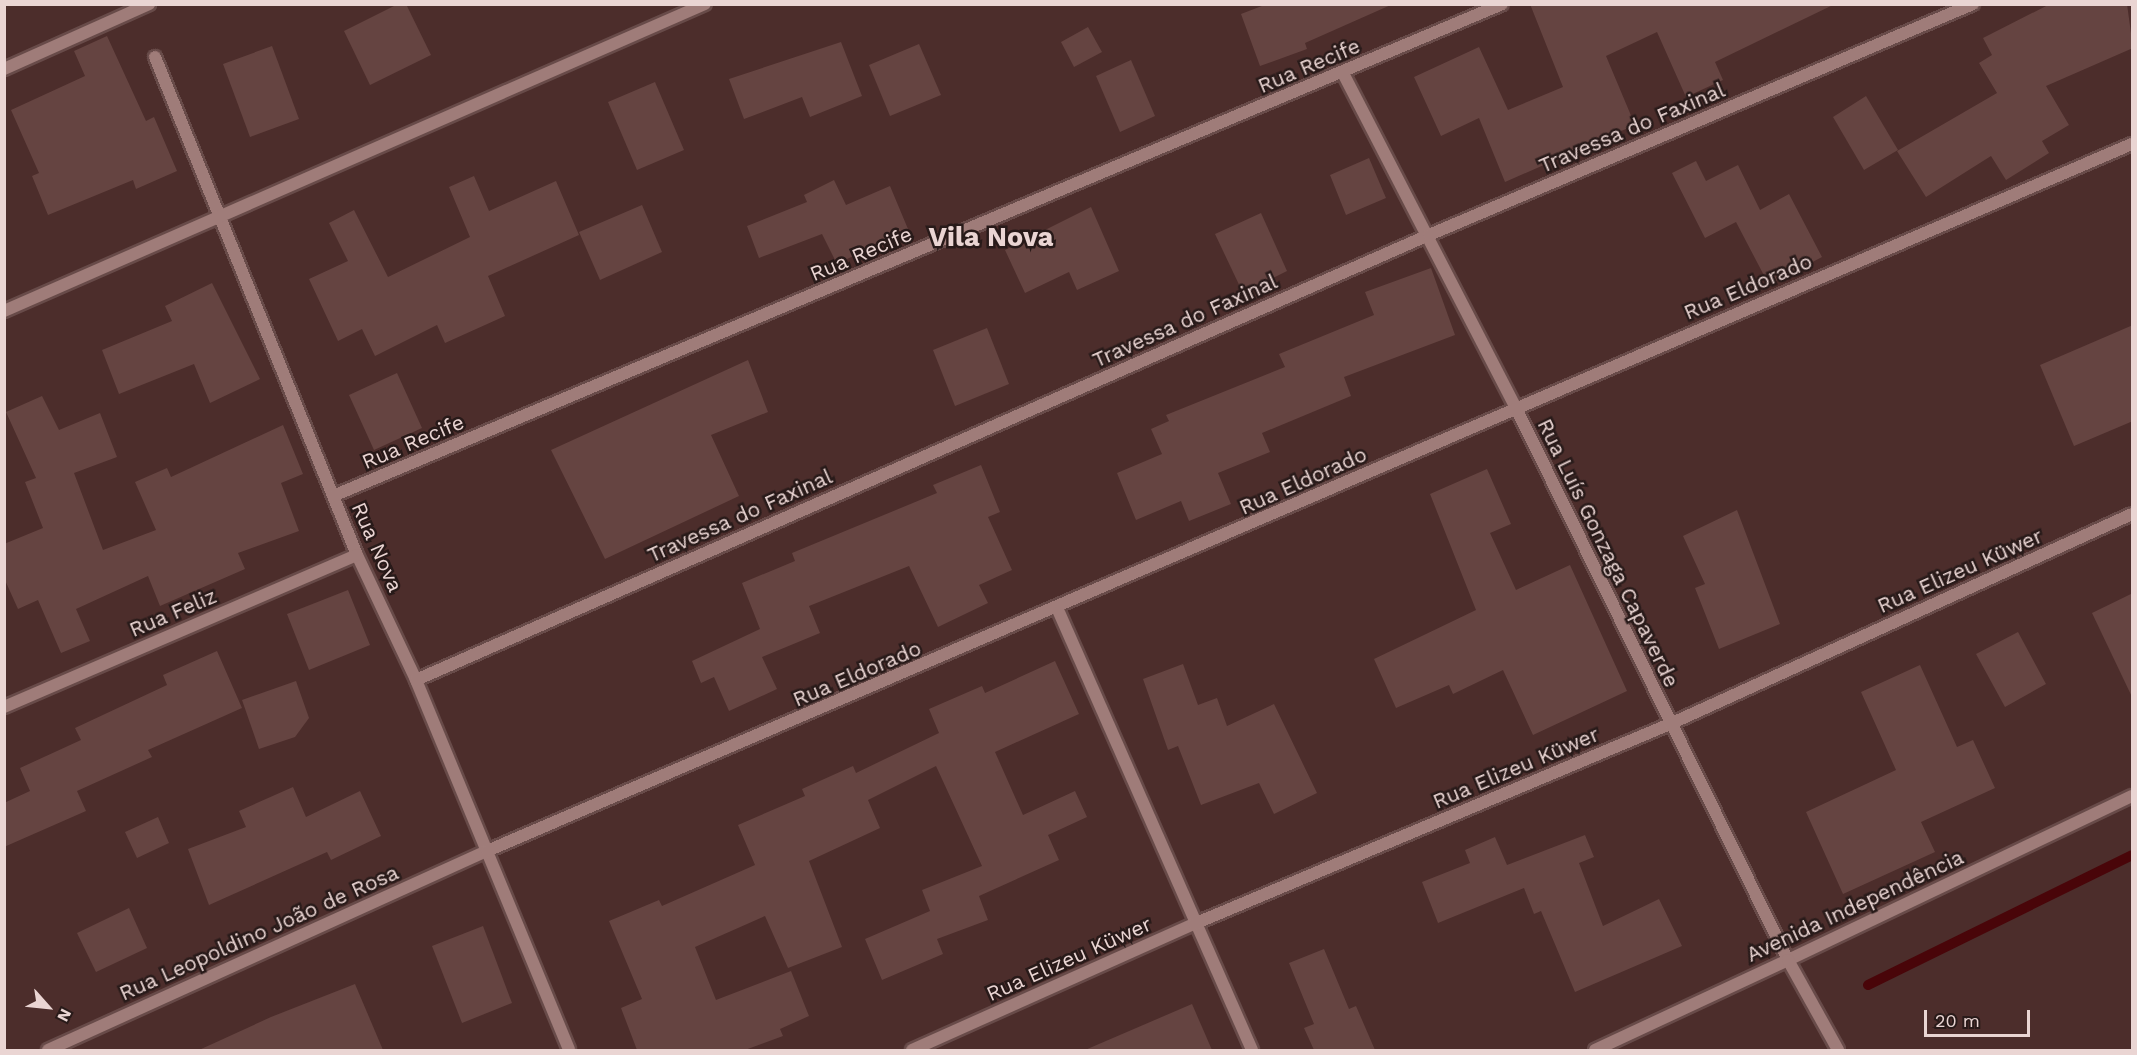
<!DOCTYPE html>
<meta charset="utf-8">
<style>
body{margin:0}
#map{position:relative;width:2137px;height:1055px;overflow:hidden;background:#4c2d2b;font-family:"Work Sans",sans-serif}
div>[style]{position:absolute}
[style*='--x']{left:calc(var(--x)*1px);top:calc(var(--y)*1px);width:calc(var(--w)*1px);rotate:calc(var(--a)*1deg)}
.stream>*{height:10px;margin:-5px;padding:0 5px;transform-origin:5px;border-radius:5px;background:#490509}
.building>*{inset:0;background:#654441}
.roads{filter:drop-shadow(2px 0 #684b49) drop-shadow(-2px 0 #684b49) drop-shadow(0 2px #684b49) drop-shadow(0 -2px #684b49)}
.minor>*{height:12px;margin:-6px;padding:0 6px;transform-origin:6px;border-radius:6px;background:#9f7c79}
.tertiary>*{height:12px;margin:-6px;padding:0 6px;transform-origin:6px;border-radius:6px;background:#9f7c79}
span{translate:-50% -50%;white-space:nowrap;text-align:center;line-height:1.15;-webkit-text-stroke:5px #281a19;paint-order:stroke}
.street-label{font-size:21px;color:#ead5d3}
.district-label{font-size:27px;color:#ead5d3;font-weight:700}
.frame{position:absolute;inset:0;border:6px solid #ead5d3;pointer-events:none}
.north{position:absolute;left:18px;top:977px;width:60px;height:60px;-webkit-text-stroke:4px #281a19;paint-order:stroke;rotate:117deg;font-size:16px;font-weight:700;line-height:24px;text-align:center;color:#ead5d3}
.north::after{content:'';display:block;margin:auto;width:21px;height:27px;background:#ead5d3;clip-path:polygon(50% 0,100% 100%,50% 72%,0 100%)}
.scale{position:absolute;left:1924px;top:1010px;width:106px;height:27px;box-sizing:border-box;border:3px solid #ead5d3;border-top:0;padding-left:8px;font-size:18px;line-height:21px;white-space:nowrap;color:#ead5d3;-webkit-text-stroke:4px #281a19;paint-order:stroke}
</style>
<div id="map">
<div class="stream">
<div style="--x:1868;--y:985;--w:294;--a:-26.2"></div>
</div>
<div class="building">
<div style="clip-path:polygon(398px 4px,406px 4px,431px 55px,370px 85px,344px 31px)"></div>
<div style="clip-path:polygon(1267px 4px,1393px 4px,1305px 43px,1307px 49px,1260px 66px,1241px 14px)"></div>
<div style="clip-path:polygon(1530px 4px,1835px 4px,1715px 62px,1723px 80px,1686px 97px,1657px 32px,1606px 56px,1635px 125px,1505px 182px,1479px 118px,1441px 136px,1414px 77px,1479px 47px,1508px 110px,1563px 87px)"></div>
<div style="clip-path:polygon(2050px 4px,2127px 4px,2133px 48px,2046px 86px,2069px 125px,2042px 141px,2049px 153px,2006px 180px,1991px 156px,1926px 197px,1897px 151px,1997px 93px,1979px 63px,1992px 55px,1983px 38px)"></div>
<div style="clip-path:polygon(1088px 27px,1102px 52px,1074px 67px,1061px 42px)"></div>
<div style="clip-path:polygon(107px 36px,146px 121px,154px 117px,177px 171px,136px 189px,133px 180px,48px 215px,32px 176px,39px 173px,11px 110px,85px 76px,74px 51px)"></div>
<div style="clip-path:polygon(841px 42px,862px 96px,810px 117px,802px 97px,744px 119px,729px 79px)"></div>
<div style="clip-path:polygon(919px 44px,941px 95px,890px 116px,869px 65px)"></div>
<div style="clip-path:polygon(272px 46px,299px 119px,250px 137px,223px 64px)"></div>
<div style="clip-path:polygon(1131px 60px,1155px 116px,1120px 132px,1096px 76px)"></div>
<div style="clip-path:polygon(655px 82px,684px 150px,637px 170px,608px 102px)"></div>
<div style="clip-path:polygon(1866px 96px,1898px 150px,1864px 170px,1833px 117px)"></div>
<div style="clip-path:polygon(1369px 158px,1386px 198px,1346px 215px,1330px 175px)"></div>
<div style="clip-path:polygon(1696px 161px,1706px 181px,1738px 165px,1760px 210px,1789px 194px,1822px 257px,1769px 285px,1736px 222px,1705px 238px,1672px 173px)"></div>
<div style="clip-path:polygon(474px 176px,489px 211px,556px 181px,579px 235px,488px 276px,505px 316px,445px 343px,437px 325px,375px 356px,362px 329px,338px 341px,309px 279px,348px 261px,329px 223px,354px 210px,388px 277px,470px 237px,449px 187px)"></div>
<div style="clip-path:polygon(834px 180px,846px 205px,890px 186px,908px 229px,837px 264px,822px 234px,759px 258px,747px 226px,807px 202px,804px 195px)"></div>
<div style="clip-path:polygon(642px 205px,662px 252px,600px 280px,579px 232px)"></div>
<div style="clip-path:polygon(1091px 207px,1119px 271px,1077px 290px,1069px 272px,1025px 293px,1005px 250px)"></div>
<div style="clip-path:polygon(1261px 213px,1287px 271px,1243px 293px,1215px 234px)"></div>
<div style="clip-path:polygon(1431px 268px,1455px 335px,1344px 377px,1351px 396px,1262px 433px,1270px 452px,1218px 473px,1231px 504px,1189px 521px,1181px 501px,1136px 520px,1117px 473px,1162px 454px,1151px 429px,1169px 421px,1166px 415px,1285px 367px,1279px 354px,1374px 315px,1365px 292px)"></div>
<div style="clip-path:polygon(212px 283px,260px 379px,210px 403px,194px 364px,119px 394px,102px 350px,172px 321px,165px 306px)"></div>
<div style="clip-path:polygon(2133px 325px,2133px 421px,2074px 446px,2040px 365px)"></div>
<div style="clip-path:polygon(987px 328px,1009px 384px,955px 406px,933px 350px)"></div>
<div style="clip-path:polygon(748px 360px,768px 412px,711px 435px,739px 496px,605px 559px,551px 450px)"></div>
<div style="clip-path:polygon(397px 373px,422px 428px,374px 450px,349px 395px)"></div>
<div style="clip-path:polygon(42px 396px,59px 430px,100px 413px,117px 457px,74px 473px,103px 550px,156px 530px,135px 482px,167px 468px,171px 477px,283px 425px,303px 474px,281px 483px,299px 531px,238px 553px,245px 569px,160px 606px,148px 576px,76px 609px,90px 641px,61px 653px,38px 600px,18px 609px,4px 578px,4px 544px,43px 528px,25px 482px,36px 478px,6px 412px)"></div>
<div style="clip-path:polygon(981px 465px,1000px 512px,988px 517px,1012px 570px,979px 585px,988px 603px,938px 627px,909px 566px,809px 606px,820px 633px,762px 657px,777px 689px,729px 711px,714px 677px,701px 683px,692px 661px,760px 629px,742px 583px,795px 561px,792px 553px,937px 493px,933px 485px)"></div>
<div style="clip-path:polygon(1487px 469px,1511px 524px,1490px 533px,1516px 590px,1570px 565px,1627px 691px,1533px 735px,1503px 670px,1453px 694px,1449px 685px,1396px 708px,1374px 659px,1476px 610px,1430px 494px)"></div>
<div style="clip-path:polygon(1737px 510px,1780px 624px,1719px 649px,1695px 588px,1705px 584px,1683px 536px)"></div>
<div style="clip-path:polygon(348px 590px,370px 645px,309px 670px,287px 614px)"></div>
<div style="clip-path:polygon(2133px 593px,2133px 699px,2092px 613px)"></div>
<div style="clip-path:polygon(2018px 632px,2046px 684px,2005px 707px,1976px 654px)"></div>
<div style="clip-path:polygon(217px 651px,242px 708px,148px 750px,152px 757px,77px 791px,86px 811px,4px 847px,4px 803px,30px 791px,20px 768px,81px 740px,75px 728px,167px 685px,163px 675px)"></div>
<div style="clip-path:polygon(1055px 661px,1079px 714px,995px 752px,1023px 815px,1075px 791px,1087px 817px,1048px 835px,1059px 860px,979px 896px,988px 920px,937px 939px,943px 954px,882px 980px,865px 939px,930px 911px,922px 890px,982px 866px,936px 766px,868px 800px,880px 828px,809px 861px,842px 947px,788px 968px,765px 916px,695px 947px,716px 1000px,791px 971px,809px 1016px,780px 1029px,783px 1036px,745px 1050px,637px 1050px,621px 1008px,642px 999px,609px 921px,659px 900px,662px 906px,755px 865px,738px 825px,805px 796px,802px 789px,853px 766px,856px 773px,939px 733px,929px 709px,982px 686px,985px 693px)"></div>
<div style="clip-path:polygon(1183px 664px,1198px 705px,1217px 698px,1227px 726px,1274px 704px,1317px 793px,1274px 814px,1259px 783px,1201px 805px,1178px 746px,1168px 750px,1143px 679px)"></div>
<div style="clip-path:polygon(1920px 665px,1957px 747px,1973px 740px,1995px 788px,1921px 822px,1935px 852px,1843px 894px,1806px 812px,1896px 770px,1861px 692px)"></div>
<div style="clip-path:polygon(296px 681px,309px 718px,295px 737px,259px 749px,242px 700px)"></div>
<div style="clip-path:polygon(293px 787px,306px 817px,360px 791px,381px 836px,331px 860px,327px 852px,209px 905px,188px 849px,246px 827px,239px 811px)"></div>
<div style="clip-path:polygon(158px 817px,169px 843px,137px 858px,125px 832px)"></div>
<div style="clip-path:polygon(1585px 835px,1594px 857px,1579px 863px,1603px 926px,1659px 899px,1682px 946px,1575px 992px,1541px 911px,1534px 914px,1524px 888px,1438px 923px,1422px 882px,1470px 863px,1465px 850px,1495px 837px,1507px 865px)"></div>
<div style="clip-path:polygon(129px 908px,147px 948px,96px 972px,77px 933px)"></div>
<div style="clip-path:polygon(483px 926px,512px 1003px,462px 1023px,432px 946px)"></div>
<div style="clip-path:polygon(1324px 949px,1349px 1009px,1356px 1006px,1375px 1050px,1314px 1050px,1304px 1028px,1314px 1024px,1289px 963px)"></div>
<div style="clip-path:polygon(355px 984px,383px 1050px,199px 1050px,271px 1017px)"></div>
<div style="clip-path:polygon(1192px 1004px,1212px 1050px,1085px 1050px)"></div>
</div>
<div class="roads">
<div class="minor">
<div style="--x:155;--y:57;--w:537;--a:67.92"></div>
<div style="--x:357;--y:555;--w:138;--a:64.7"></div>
<div style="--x:416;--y:680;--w:400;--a:67.5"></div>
<div style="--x:4;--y:69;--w:159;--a:-24.1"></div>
<div style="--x:1343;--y:73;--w:377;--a:62.7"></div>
<div style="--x:1516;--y:408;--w:615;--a:63.77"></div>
<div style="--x:1788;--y:960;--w:381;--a:-25.5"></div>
<div style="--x:4;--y:311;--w:765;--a:-23.65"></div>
<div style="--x:333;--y:496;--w:1268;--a:-22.82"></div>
<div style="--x:1058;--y:610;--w:481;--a:66.2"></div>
<div style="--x:416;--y:680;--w:1106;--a:-23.72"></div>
<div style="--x:1429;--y:235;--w:591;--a:-23.01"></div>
<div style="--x:4;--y:707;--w:384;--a:-23.3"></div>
<div style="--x:48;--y:1050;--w:482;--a:-24.4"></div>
<div style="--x:487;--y:851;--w:1790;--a:-23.26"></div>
<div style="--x:912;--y:1050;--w:309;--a:-24.1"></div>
<div style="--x:1194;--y:924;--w:516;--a:-22.79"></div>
<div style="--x:1670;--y:724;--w:507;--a:-24.44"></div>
</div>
<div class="tertiary">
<div style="--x:1595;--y:1050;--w:213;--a:-25"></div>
<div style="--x:1788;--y:960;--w:103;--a:60.9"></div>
</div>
</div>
<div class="street-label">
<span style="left:1309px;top:66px;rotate:-23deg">Rua Recife</span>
<span style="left:1632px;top:128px;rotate:-23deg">Travessa do Faxinal</span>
<span style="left:861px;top:254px;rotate:-23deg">Rua Recife</span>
<span style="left:1748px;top:287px;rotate:-23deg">Rua Eldorado</span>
<span style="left:1185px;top:321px;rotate:-24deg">Travessa do Faxinal</span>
<span style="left:413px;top:442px;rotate:-23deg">Rua Recife</span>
<span style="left:1303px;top:481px;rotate:-24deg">Rua Eldorado</span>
<span style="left:740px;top:516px;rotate:-24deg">Travessa do Faxinal</span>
<span style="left:377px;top:547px;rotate:66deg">Rua Nova</span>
<span style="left:1608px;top:553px;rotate:64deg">Rua Luís Gonzaga Capaverde</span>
<span style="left:1960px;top:571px;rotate:-24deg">Rua Elizeu Küwer</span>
<span style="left:173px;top:613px;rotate:-23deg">Rua Feliz</span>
<span style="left:857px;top:674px;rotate:-23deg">Rua Eldorado</span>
<span style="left:1516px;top:768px;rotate:-23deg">Rua Elizeu Küwer</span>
<span style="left:1855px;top:906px;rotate:-25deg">Avenida Independência</span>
<span style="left:259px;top:933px;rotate:-24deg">Rua Leopoldino João de Rosa</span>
<span style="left:1069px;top:959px;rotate:-24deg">Rua Elizeu Küwer</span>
</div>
<div class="district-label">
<span style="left:991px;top:238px">Vila Nova</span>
</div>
<div class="frame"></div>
<div class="north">N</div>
<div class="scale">20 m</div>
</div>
